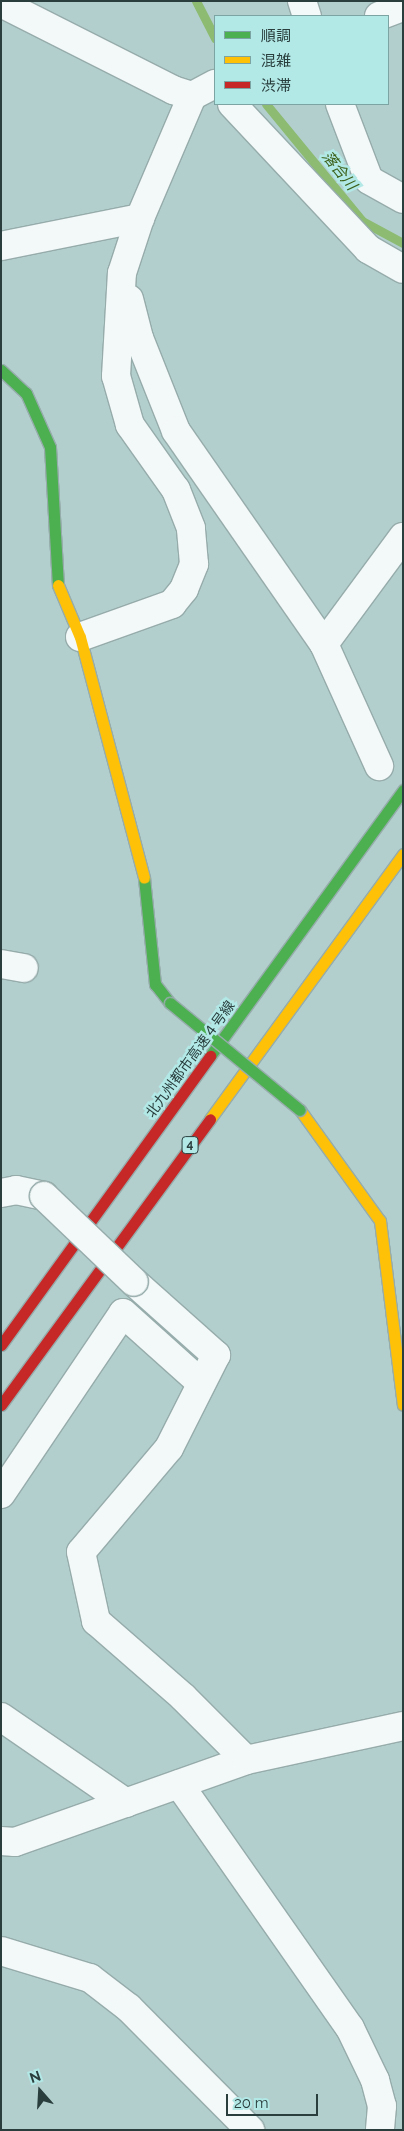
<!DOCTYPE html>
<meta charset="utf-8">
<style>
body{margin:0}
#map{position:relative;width:404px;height:2131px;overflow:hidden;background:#b2cfce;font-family:Raleway,"Noto Sans JP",sans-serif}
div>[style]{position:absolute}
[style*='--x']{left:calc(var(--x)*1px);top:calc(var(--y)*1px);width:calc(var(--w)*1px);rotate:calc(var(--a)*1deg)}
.stream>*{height:9px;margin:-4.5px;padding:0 4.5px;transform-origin:4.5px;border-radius:4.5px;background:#8cbb71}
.roads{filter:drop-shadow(1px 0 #96acab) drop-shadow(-1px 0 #96acab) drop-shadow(0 1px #96acab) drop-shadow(0 -1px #96acab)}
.street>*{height:28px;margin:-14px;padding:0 14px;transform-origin:14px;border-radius:14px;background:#f3f8f8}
.fast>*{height:11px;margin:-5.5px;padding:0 5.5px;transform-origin:5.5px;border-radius:5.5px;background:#4caf50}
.slow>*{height:11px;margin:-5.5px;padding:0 5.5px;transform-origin:5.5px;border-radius:5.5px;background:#ffc107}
.jam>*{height:11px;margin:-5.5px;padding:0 5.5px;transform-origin:5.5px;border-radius:5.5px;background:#c62828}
.bridges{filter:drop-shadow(1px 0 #96acab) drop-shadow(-1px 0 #96acab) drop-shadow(0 1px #96acab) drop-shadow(0 -1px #96acab)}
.street-bridge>*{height:28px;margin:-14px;padding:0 14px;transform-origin:14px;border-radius:14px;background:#f3f8f8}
.fast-bridge>*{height:11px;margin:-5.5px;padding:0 5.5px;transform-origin:5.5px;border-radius:5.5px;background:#4caf50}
span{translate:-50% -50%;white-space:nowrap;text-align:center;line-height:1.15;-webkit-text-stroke:5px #b2e8e6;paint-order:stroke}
.shield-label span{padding:1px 4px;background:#b2e8e6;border:1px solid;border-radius:4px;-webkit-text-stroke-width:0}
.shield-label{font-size:12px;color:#293e3d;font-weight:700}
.street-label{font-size:14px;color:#293e3d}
.water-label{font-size:15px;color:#3d611a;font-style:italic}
.frame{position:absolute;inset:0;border:2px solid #293e3d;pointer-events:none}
.legend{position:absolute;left:214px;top:15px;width:175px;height:90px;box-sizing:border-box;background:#b2e8e6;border:1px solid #7ba4a2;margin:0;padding:6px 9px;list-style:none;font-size:15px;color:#293e3d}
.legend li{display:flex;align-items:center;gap:10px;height:25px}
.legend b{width:25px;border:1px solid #7ba4a2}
.north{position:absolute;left:15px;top:2066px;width:50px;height:50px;-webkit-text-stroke:4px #b2e8e6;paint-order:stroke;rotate:341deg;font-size:14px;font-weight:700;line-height:20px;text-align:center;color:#293e3d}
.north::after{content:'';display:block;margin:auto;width:18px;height:22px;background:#293e3d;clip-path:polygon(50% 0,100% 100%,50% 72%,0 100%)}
.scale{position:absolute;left:226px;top:2094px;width:92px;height:22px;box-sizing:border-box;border:2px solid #293e3d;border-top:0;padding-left:6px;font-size:15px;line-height:18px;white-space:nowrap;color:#293e3d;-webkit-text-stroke:4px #b2e8e6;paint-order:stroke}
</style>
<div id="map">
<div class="stream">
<div style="--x:196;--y:1;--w:42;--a:62.8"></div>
<div style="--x:266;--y:104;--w:151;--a:50.6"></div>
<div style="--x:362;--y:221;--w:47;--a:28.2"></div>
</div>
<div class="roads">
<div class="street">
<div style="--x:302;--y:1;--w:16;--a:72"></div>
<div style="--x:1;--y:3;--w:193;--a:26.8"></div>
<div style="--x:173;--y:90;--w:20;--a:18"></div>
<div style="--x:379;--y:16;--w:26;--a:-21"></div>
<div style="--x:232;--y:104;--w:199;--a:46.8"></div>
<div style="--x:368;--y:249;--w:40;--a:29.7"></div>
<div style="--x:340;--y:104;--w:81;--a:69.1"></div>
<div style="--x:369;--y:180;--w:39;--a:29"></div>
<div style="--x:1;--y:246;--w:142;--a:-11.4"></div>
<div style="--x:129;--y:299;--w:40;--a:75.6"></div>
<div style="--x:139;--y:338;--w:100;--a:68.3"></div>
<div style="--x:176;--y:431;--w:259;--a:55.2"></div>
<div style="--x:324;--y:644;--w:134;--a:65.7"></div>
<div style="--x:80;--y:637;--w:98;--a:-19.7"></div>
<div style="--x:172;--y:604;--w:19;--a:-51"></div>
<div style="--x:184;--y:589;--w:27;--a:-68"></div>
<div style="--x:194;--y:564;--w:36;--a:-95"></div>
<div style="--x:191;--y:528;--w:41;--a:-111.5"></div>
<div style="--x:176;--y:490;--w:80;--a:-125.3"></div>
<div style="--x:130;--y:425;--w:51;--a:-105.9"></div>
<div style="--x:116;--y:376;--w:103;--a:-86.7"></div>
<div style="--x:122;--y:273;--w:58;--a:-71.9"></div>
<div style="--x:140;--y:218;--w:133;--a:-66.9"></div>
<div style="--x:192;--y:96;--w:26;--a:-28"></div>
<div style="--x:324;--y:644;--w:133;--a:-53.6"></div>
<div style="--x:1;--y:964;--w:23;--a:10"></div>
<div style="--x:1;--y:1193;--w:15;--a:-11"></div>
<div style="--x:16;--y:1190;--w:29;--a:12"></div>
<div style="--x:134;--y:1282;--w:110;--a:41.7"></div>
<div style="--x:216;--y:1355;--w:104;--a:116.8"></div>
<div style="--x:169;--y:1448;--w:136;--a:130.2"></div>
<div style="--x:81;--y:1552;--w:71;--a:77.7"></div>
<div style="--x:96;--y:1621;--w:116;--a:41.1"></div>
<div style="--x:183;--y:1697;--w:89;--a:45"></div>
<div style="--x:1;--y:1494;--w:218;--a:-56"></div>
<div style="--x:123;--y:1313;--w:105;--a:41.9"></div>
<div style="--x:1;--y:1717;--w:152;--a:34.5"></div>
<div style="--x:179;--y:1784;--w:298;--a:55"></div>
<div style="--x:350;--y:2028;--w:58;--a:64.3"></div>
<div style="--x:375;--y:2080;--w:27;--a:75"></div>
<div style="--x:382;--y:2106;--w:24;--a:95"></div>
<div style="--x:1;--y:1841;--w:14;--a:4"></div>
<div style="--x:15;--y:1842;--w:245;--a:-19.5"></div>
<div style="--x:246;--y:1760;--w:161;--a:-12.2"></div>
<div style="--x:1;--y:1951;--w:93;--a:16.9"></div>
<div style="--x:90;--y:1978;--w:49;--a:37.6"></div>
<div style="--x:129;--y:2008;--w:172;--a:45.2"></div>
</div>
<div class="fast">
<div style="--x:1;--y:370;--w:34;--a:43"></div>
<div style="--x:26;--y:393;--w:59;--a:66"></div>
<div style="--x:50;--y:447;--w:138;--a:86.7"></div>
<div style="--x:144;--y:878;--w:107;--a:84.1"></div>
<div style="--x:155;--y:984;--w:24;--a:52"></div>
<div style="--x:210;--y:1056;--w:329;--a:-54"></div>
</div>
<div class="slow">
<div style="--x:58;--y:585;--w:56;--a:67.1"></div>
<div style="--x:80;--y:637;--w:249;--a:75.1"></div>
<div style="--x:300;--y:1110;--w:137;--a:54.2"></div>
<div style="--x:380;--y:1221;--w:185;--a:82.9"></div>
<div style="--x:210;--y:1119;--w:328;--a:-53.9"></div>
</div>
<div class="jam">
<div style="--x:1;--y:1345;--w:357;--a:-54.1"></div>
<div style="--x:1;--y:1405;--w:354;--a:-53.8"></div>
</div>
</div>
<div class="bridges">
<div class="street-bridge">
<div style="--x:44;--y:1196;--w:124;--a:43.7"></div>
</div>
<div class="fast-bridge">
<div style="--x:170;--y:1003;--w:168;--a:39.5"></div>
</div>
</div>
<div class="shield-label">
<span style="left:190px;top:1145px">4</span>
</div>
<div class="street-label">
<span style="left:190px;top:1059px;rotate:-54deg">北九州都市高速４号線</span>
</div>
<div class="water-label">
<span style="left:339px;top:171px;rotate:51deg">落合川</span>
</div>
<div class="frame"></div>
<ul class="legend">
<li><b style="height:6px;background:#4caf50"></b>順調</li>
<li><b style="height:6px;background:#ffc107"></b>混雑</li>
<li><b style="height:6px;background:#c62828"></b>渋滞</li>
</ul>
<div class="north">N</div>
<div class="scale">20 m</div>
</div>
